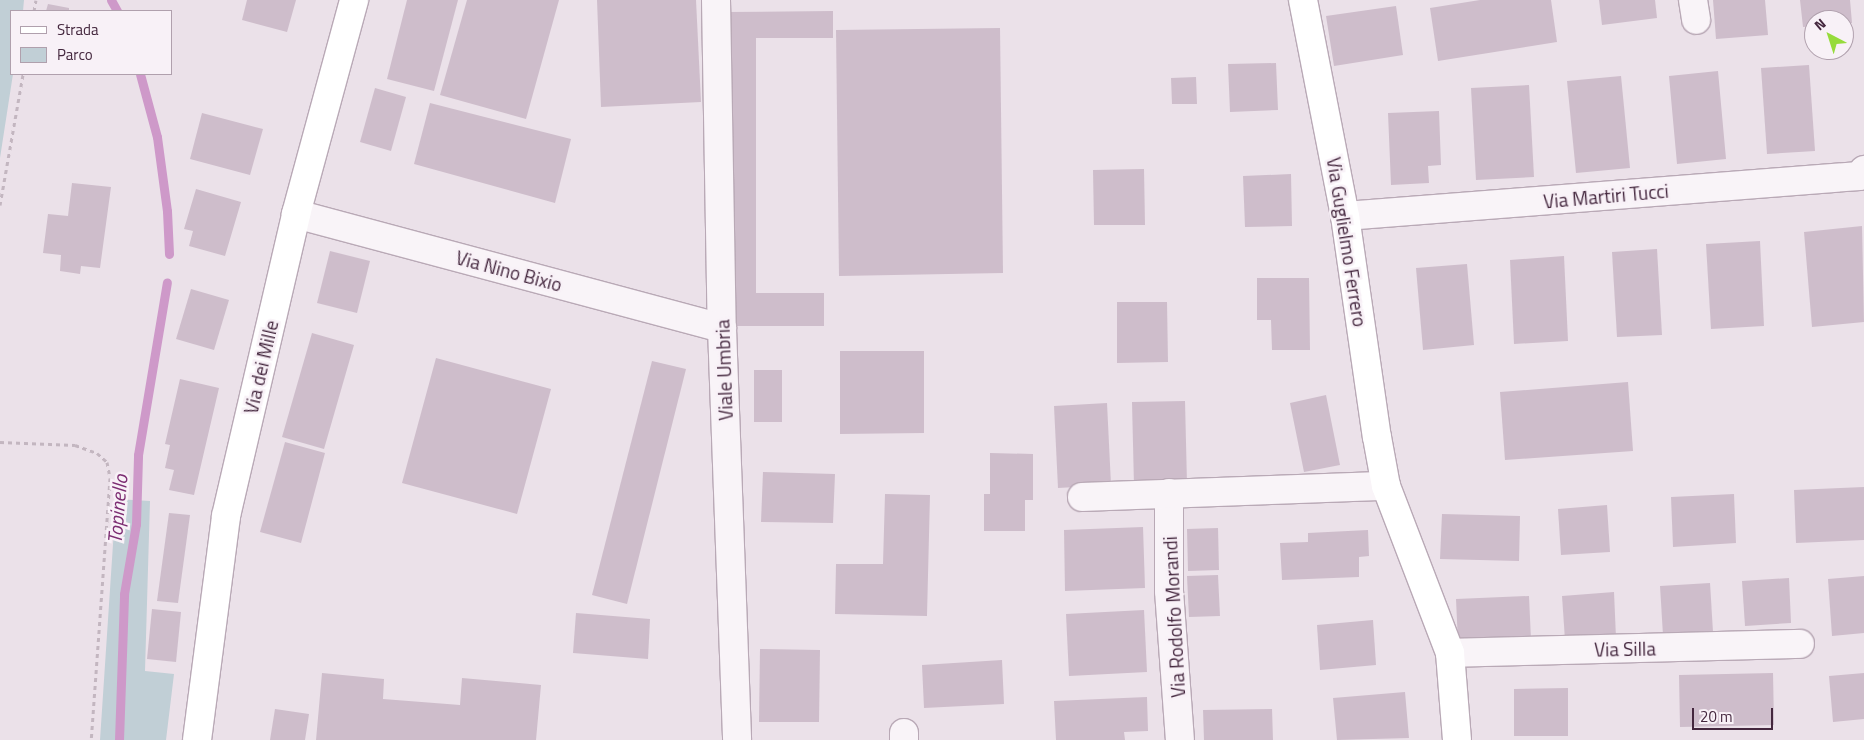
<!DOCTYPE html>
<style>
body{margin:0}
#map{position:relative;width:1864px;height:740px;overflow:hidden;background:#ebe1e9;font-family:"Titillium Web",sans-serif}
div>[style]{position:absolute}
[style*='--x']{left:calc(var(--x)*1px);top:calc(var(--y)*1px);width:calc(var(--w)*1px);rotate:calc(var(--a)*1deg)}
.green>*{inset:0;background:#c1cfd6}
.stream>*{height:9px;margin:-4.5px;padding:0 4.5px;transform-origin:4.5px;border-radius:4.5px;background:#ce99c9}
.building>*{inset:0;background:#cebdcb}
.path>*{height:3px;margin-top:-1.5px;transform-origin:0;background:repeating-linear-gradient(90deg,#c3b6c0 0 4px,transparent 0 8px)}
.roads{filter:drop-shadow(1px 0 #b9a9b6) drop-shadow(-1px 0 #b9a9b6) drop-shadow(0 1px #b9a9b6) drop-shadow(0 -1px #b9a9b6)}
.street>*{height:28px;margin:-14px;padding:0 14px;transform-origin:14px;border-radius:14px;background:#f9f4f8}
.secondary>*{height:28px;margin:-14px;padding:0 14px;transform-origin:14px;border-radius:14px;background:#fff}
span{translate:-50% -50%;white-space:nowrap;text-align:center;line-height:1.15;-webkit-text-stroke:5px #f8f1f7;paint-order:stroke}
.street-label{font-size:19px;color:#44273e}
.water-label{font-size:20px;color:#7c2d72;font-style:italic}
.legend{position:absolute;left:10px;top:10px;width:162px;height:65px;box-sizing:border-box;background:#f8f1f7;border:1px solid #b0a0ad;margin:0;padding:6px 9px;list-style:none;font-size:15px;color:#44273e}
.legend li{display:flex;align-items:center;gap:10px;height:25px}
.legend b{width:25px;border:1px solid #b0a0ad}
.north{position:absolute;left:1804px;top:10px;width:50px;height:50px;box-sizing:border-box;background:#f8f1f7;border:1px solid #b0a0ad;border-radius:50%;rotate:320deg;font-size:14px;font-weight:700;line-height:20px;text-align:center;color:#44273e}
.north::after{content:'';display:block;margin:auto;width:18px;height:22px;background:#96db3b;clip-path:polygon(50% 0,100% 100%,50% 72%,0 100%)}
.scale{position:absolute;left:1692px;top:708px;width:81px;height:22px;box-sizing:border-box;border:2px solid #44273e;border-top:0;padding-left:6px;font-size:15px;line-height:18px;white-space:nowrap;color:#44273e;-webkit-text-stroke:4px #f8f1f7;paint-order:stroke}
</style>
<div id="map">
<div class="green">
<div style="clip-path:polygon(0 0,24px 0,23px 11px,11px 11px,13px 74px,0 158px)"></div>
<div style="clip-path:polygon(116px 499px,150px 501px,145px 671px,174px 674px,166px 740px,100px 740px)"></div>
</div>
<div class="stream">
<div style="--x:111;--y:0;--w:13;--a:61"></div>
<div style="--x:140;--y:74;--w:65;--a:74.9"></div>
<div style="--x:157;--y:137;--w:75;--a:82.3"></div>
<div style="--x:167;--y:211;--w:43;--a:87.3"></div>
<div style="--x:119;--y:740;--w:146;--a:-88"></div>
<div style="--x:124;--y:594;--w:71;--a:-80.3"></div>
<div style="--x:136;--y:524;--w:69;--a:-88.3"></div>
<div style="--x:138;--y:455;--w:175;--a:-80.5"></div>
</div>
<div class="building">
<div style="clip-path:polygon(247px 0,296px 0,287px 32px,242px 20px)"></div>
<div style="clip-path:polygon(407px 0,458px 0,434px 91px,387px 79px)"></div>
<div style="clip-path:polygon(467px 0,559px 0,526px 119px,440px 95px)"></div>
<div style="clip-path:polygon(597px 0,696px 0,701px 102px,601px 107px)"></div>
<div style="clip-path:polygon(1480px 0,1551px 0,1557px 42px,1438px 61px,1430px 8px)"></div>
<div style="clip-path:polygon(1599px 0,1655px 0,1657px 18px,1602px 25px)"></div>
<div style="clip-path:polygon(1713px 0,1765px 0,1768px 35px,1716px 39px)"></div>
<div style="clip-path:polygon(1800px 0,1850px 0,1852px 23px,1844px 23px,1844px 20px,1814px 20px,1814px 26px,1803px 27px)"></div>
<div style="clip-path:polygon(48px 4px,69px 8px,69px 11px,46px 11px)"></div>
<div style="clip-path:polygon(1396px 6px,1403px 55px,1334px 66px,1326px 16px)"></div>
<div style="clip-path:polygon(833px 11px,833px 38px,756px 38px,756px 293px,824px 293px,824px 326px,727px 326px,727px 12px)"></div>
<div style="clip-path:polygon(1000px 28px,1003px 273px,839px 276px,836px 30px)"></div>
<div style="clip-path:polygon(1276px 63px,1278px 110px,1230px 112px,1228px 64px)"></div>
<div style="clip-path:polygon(1809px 65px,1815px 151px,1767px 154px,1761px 68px)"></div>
<div style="clip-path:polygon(1718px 71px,1726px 159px,1677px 164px,1669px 76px)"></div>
<div style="clip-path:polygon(1621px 76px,1630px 168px,1576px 173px,1567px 81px)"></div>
<div style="clip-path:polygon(1196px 77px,1197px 104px,1172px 104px,1171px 78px)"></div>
<div style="clip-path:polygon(1529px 85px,1534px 177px,1476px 180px,1471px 88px)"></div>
<div style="clip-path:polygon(375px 88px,406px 97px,391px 151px,360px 142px)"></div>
<div style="clip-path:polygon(430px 103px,571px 139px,555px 203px,414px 164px)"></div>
<div style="clip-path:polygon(1439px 111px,1441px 165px,1428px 166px,1429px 183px,1391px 185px,1388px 113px)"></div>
<div style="clip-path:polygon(202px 113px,263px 129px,250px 175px,190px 159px)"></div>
<div style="clip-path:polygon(1144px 169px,1145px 225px,1094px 225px,1093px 170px)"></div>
<div style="clip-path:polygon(1291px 174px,1292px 226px,1245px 227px,1243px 176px)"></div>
<div style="clip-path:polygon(72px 183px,111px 187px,100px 268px,81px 266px,80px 274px,60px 271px,61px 255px,43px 253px,48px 214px,68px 216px)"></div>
<div style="clip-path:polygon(196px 189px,241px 202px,225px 256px,189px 246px,193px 231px,184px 229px)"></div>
<div style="clip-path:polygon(1862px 226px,1864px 322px,1812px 327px,1804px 232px)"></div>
<div style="clip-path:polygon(1760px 241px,1764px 326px,1711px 329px,1706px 244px)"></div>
<div style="clip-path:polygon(1657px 249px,1662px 335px,1617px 337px,1612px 252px)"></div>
<div style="clip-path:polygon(330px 251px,370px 261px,357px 313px,317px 303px)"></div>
<div style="clip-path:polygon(1564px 256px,1568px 341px,1514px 344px,1510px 260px)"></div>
<div style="clip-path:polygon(1467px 264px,1474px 345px,1423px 350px,1416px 268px)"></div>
<div style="clip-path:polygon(1257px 278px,1309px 278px,1310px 350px,1272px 350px,1271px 320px,1257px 320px)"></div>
<div style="clip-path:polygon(191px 289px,229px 300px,214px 350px,176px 339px)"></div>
<div style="clip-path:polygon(1117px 302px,1167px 302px,1168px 362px,1117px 363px)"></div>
<div style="clip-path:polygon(312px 333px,354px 345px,324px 449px,282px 437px)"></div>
<div style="clip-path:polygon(840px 351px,924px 351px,924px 433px,840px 434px)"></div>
<div style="clip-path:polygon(436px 358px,551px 389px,517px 514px,402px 483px)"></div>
<div style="clip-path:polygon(652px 361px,686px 369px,627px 604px,592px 595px)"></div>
<div style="clip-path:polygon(754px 370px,782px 370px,782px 422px,754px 422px)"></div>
<div style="clip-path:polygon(180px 379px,219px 388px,194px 495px,169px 490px,174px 470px,165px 468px,170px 445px,165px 444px)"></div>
<div style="clip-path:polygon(1628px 382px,1633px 451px,1505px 460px,1500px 392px)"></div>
<div style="clip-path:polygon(1326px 395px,1340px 465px,1304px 472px,1290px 403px)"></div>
<div style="clip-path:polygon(1185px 401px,1187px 484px,1134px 486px,1132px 402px)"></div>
<div style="clip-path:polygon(1107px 403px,1111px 485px,1058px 488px,1054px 406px)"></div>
<div style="clip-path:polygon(285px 442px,325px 453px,301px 543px,260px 532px)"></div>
<div style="clip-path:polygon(990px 453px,1033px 454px,1033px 500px,1025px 500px,1025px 531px,984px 531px,984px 494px,990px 494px)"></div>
<div style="clip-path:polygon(763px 472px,835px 474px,833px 523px,761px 522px)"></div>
<div style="clip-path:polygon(1864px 487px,1864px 540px,1796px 543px,1794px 490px)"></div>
<div style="clip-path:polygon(885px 494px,930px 495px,927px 616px,835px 614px,836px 564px,883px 564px)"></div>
<div style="clip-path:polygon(1734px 494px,1736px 543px,1673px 547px,1671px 497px)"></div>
<div style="clip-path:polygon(1607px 505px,1610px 552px,1561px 555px,1558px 509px)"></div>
<div style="clip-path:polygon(169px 513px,190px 515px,178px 603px,157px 601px)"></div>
<div style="clip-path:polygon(1442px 514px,1520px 516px,1519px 561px,1440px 559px)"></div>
<div style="clip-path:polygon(1143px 527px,1145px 588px,1065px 591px,1064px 530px)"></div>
<div style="clip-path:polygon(1218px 528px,1219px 570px,1188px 571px,1187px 529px)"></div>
<div style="clip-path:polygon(1368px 530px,1369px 556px,1359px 557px,1359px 577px,1282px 580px,1280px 543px,1308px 542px,1308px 533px)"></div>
<div style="clip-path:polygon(1218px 575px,1220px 616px,1189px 617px,1187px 576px)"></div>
<div style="clip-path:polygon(1864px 576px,1864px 633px,1832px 636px,1828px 579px)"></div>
<div style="clip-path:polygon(1789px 578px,1791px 623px,1745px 626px,1742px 581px)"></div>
<div style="clip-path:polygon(1710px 583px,1713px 632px,1663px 635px,1660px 586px)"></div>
<div style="clip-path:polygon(1614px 592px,1616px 638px,1565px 640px,1562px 596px)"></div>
<div style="clip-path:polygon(1529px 596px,1531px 640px,1458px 643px,1456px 599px)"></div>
<div style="clip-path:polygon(152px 609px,181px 612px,176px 662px,147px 659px)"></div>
<div style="clip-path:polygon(1144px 610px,1147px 672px,1069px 676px,1066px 614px)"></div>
<div style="clip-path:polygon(576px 613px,650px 619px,648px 659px,573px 653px)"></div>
<div style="clip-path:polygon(1373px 620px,1376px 665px,1320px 670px,1317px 625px)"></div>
<div style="clip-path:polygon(760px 649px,820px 650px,819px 722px,759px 722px)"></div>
<div style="clip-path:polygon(1002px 660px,1004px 704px,924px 708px,922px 665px)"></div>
<div style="clip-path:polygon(322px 673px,384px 679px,383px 699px,460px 705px,462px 678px,541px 685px,536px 740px,316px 740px)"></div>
<div style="clip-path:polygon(1773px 673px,1774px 725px,1680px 727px,1679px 675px)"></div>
<div style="clip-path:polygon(1864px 673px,1864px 719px,1833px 722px,1829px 676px)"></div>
<div style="clip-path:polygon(1568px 688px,1568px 736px,1514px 736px,1514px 689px)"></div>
<div style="clip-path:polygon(1405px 692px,1409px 738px,1337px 740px,1333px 698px)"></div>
<div style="clip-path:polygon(1147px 697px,1148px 731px,1124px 732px,1125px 740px,1056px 740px,1054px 701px)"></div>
<div style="clip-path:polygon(275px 709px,309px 714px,305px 740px,270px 740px)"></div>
<div style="clip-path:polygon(1272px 709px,1273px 740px,1204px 740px,1203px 710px)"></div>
</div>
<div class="path">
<div style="--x:34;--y:11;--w:11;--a:-80"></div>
<div style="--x:0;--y:205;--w:133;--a:-80"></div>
<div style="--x:0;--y:442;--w:75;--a:2.3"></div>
<div style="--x:75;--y:445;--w:23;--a:20"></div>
<div style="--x:97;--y:453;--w:13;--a:42"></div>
<div style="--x:107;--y:462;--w:16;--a:79"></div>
<div style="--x:110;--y:478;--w:263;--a:94.1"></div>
</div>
<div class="roads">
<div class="street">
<div style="--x:716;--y:0;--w:328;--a:89"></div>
<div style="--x:722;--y:328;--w:412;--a:87.9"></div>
<div style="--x:1693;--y:0;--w:20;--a:81"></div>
<div style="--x:296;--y:214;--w:441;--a:15"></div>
<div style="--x:1345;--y:216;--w:516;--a:-4.45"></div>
<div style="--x:1859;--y:176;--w:8;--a:-50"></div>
<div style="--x:1169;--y:493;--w:98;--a:90"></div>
<div style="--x:1169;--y:591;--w:149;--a:85.8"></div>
<div style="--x:1082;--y:497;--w:304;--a:-2.1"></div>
<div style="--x:1450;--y:653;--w:350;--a:-1.5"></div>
<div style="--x:904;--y:740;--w:7;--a:-90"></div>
</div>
<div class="secondary">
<div style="--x:1303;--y:0;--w:220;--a:79"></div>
<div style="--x:1345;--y:216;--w:223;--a:81.8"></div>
<div style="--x:1377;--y:437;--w:50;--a:79.6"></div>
<div style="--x:1386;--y:486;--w:179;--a:69"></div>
<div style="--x:1450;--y:653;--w:87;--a:85.4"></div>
<div style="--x:197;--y:740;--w:226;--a:-82.6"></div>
<div style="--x:226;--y:516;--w:310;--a:-76.9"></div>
<div style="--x:296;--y:214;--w:222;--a:-74.8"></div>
</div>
</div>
<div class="street-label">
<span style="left:1606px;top:196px;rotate:-5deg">Via Martiri Tucci</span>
<span style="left:1347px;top:242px;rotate:81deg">Via Guglielmo Ferrero</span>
<span style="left:509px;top:271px;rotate:15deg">Via Nino Bixio</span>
<span style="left:261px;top:367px;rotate:-77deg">Via dei Mille</span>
<span style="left:724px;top:370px;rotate:-92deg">Viale Umbria</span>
<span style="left:1174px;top:617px;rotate:-93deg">Via Rodolfo Morandi</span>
<span style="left:1625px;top:649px;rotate:-1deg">Via Silla</span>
</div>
<div class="water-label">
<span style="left:117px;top:509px;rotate:-85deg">Topinello</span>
</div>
<ul class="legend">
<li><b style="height:6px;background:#fff"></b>Strada</li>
<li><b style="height:14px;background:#c1cfd6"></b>Parco</li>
</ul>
<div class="north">N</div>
<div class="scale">20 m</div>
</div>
